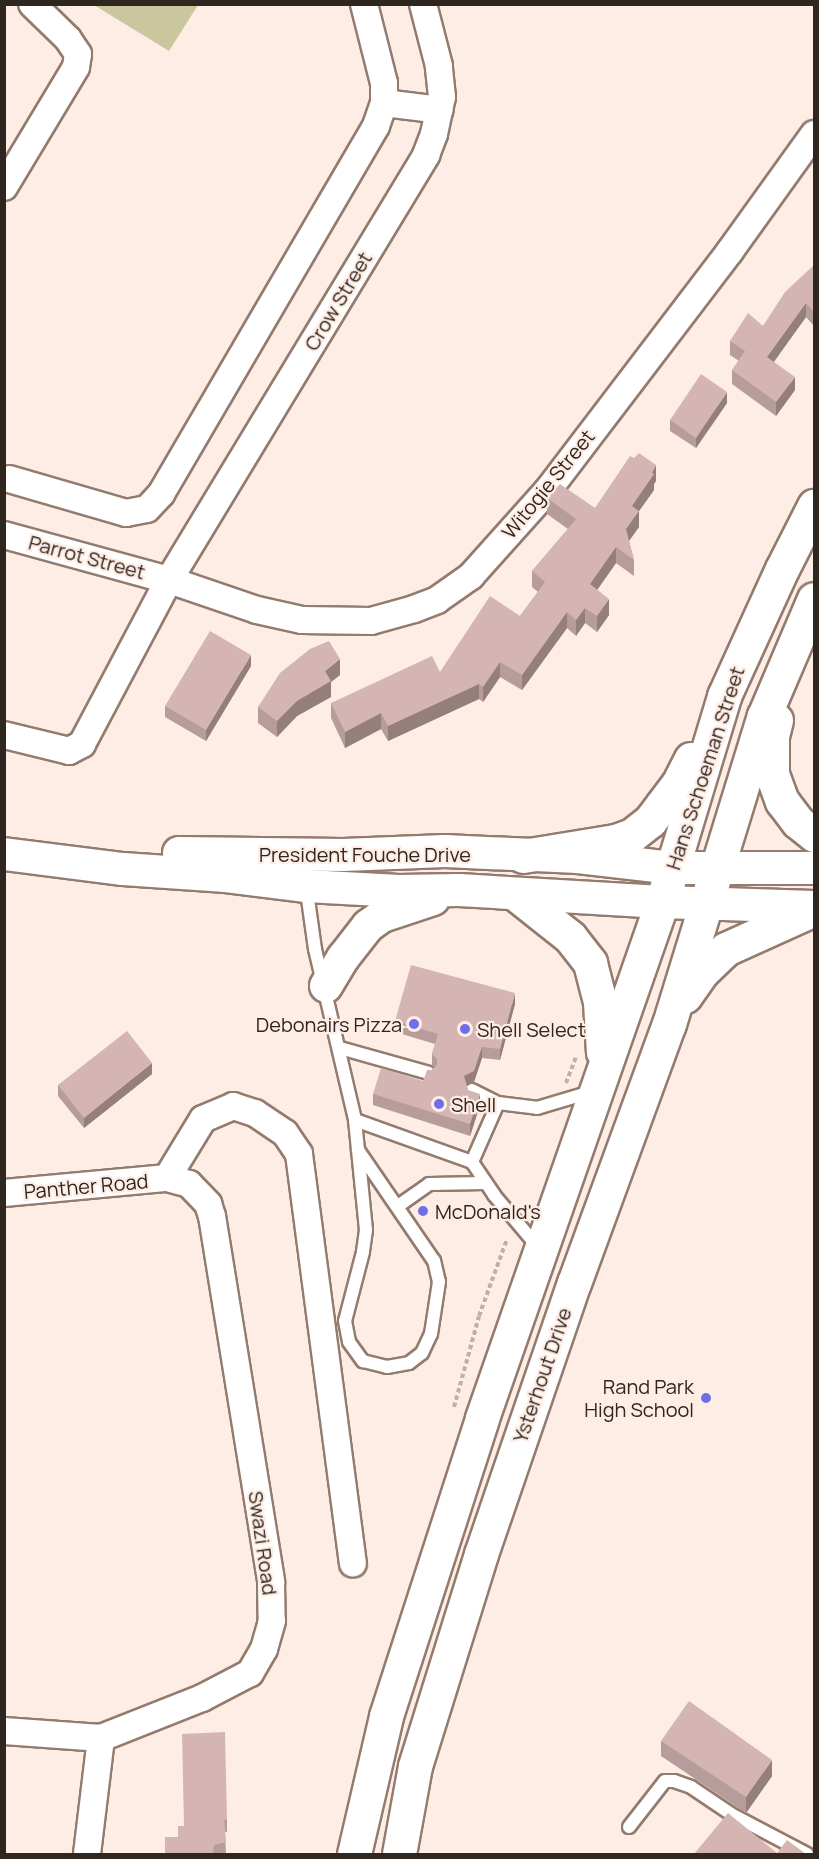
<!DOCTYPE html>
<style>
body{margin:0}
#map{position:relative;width:819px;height:1859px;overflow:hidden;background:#feede5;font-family:Manrope,sans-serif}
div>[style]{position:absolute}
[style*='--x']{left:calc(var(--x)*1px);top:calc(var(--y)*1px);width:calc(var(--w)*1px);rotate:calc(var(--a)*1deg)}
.green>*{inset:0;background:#cac69e}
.path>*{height:4px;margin-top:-2px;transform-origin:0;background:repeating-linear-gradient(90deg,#beafa8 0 4.5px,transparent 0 7.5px)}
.roads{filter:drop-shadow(2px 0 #937b6e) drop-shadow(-2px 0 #937b6e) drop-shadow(0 2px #937b6e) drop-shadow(0 -2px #937b6e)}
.service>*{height:12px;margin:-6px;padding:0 6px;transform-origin:6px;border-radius:6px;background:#fff}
.minor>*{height:26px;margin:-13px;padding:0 13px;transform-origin:13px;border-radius:13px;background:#fff}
.tertiary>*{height:32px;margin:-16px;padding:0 16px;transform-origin:16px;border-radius:16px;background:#fff}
.secondary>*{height:33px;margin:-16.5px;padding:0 16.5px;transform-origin:16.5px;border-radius:16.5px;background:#fff}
.wall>*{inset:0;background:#b69c9a}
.shaded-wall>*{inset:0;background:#947f7d}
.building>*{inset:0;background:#d4b5b3}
.dots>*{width:16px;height:16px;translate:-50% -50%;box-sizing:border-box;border:3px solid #feede5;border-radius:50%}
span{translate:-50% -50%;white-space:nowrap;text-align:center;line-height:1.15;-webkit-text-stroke:4.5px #feede5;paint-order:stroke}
.street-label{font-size:20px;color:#2f2620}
.poi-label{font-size:20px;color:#2f2620}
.right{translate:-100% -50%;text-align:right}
.left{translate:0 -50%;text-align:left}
.frame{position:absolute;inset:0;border:6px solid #2f2620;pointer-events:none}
</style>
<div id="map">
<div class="green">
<div style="clip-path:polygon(94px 5px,198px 5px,169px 51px)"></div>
</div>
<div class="path">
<div style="--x:566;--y:1083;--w:28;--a:-69"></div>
<div style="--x:454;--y:1407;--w:94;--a:-74.6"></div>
<div style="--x:479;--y:1316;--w:82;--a:-70"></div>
</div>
<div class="roads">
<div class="service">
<div style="--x:306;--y:885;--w:65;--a:82"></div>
<div style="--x:315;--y:949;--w:176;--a:76.8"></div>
<div style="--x:355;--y:1120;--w:124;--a:19.7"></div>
<div style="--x:472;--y:1162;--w:40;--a:56"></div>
<div style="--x:494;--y:1195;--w:68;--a:49.8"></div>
<div style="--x:340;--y:1048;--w:92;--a:15.7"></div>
<div style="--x:472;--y:1090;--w:29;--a:27"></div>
<div style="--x:355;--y:1120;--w:111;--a:84.3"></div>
<div style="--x:366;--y:1230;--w:22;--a:98"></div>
<div style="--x:363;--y:1252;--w:71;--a:104.6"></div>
<div style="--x:345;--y:1321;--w:21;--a:79"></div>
<div style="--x:349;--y:1342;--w:24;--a:54"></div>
<div style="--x:363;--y:1361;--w:25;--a:14"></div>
<div style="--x:387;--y:1367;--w:22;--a:-10"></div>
<div style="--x:409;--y:1363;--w:16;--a:-38"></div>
<div style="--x:422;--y:1353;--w:21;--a:-65"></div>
<div style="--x:431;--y:1334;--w:53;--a:-81.3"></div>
<div style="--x:439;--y:1282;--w:22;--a:-103"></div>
<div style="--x:434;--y:1261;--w:135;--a:-124.4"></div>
<div style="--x:472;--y:1162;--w:64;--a:-66.2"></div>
<div style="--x:498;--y:1103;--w:39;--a:7"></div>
<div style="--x:537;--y:1108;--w:56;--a:-16.5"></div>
<div style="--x:398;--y:1206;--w:38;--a:-35"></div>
<div style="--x:429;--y:1184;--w:56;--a:-1"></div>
<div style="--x:629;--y:1827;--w:58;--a:-52"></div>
<div style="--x:665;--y:1781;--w:9;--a:0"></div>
<div style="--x:674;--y:1781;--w:18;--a:19"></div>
<div style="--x:691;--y:1787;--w:48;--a:34"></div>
<div style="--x:731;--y:1814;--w:86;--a:27.8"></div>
</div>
<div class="minor">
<div style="--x:364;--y:4;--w:81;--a:75.8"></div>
<div style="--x:384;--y:83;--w:20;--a:90"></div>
<div style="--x:384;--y:103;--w:56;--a:7.1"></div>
<div style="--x:4;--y:187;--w:140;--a:-59"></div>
<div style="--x:76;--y:67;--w:13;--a:-81"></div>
<div style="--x:78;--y:54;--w:18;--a:-124"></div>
<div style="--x:68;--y:39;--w:50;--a:-135.8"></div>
<div style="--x:9;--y:479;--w:122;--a:16.2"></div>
<div style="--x:126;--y:513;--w:21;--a:-11"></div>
<div style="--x:147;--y:509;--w:21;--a:-47"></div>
<div style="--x:161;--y:494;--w:426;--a:-59.7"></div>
<div style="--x:376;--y:126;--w:24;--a:-71"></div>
<div style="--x:4;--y:535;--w:171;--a:15.3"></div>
<div style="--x:169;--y:580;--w:93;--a:18.8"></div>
<div style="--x:257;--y:610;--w:46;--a:12.5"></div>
<div style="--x:302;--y:620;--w:69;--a:0.8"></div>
<div style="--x:371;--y:621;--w:45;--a:-15.6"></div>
<div style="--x:414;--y:609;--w:25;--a:-21"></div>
<div style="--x:437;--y:600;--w:42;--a:-35.2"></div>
<div style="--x:471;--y:576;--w:115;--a:-48.2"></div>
<div style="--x:548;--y:490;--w:300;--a:-52.7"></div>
<div style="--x:730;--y:251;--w:144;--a:-54.3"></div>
<div style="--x:4;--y:735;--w:67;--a:13.8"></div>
<div style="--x:69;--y:751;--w:15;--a:-28"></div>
<div style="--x:82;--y:744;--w:186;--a:-62.1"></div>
<div style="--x:169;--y:580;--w:497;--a:-58.8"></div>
<div style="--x:426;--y:155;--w:22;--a:-69"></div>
<div style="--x:434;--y:134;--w:38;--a:-78"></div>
<div style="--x:442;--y:97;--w:31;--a:-96"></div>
<div style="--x:439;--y:66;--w:64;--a:-104.5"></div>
<div style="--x:167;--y:1178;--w:69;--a:-58.6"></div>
<div style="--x:203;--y:1119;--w:33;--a:-23"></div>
<div style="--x:233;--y:1106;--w:23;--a:18"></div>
<div style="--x:255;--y:1113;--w:36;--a:34"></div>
<div style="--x:285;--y:1133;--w:25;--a:56"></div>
<div style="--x:299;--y:1154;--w:413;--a:82.5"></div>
<div style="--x:4;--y:1193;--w:164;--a:-5.3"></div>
<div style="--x:167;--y:1178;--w:23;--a:15"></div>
<div style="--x:189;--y:1184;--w:28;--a:46"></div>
<div style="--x:208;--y:1204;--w:13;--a:72"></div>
<div style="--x:212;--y:1216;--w:371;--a:80.8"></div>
<div style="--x:271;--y:1582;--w:39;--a:89"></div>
<div style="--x:272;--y:1621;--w:29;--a:106"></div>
<div style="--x:264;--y:1649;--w:28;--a:120"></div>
<div style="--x:250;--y:1673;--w:54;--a:152.5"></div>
<div style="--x:202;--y:1698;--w:109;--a:158.4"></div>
<div style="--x:101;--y:1738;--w:97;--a:-175.9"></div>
<div style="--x:87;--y:1854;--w:117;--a:-83.1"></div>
</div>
<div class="tertiary">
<div style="--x:179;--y:853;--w:164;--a:0.7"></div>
<div style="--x:343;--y:855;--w:102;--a:-2.2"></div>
<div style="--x:445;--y:851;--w:133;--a:2.6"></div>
<div style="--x:578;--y:857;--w:94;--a:6.7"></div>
<div style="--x:671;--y:868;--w:143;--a:0"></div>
<div style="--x:4;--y:854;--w:120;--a:7.2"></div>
<div style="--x:123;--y:869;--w:103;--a:3.9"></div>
<div style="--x:226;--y:876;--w:81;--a:7.1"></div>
<div style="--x:306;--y:886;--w:93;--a:3.1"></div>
<div style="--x:399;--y:891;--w:60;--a:-1"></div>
<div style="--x:459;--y:890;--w:203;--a:3.4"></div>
<div style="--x:662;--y:902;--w:152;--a:1.9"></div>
<div style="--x:326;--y:986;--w:33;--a:-59"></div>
<div style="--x:343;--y:958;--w:41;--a:-52"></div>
<div style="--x:368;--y:926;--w:17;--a:-36"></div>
<div style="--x:382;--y:916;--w:54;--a:-18.4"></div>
</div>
<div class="secondary">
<div style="--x:776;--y:720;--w:16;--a:104"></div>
<div style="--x:772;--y:736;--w:38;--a:90"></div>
<div style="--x:772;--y:774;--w:29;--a:70"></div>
<div style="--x:782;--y:801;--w:26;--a:53"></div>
<div style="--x:798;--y:822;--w:21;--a:39"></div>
<div style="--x:523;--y:856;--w:93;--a:-9.3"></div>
<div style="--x:615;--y:841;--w:18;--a:-19"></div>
<div style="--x:632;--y:835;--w:23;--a:-38"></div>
<div style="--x:650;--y:821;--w:20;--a:-53"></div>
<div style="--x:662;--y:805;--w:26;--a:-53"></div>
<div style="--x:678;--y:784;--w:28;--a:-63"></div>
<div style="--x:517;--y:895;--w:68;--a:38.4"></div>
<div style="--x:570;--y:937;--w:33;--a:52"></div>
<div style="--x:590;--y:963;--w:40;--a:75.6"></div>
<div style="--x:600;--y:1002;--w:50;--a:86.6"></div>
<div style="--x:685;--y:996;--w:29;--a:-55"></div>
<div style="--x:702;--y:972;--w:33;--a:-44"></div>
<div style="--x:726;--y:949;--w:97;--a:-24.4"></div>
<div style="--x:354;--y:1854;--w:142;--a:-76.9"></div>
<div style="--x:386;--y:1716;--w:313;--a:-72.1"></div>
<div style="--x:482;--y:1418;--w:546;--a:-70.77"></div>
<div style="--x:662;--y:902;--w:215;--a:-73.2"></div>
<div style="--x:724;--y:696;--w:140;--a:-65.5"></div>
<div style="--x:782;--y:569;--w:71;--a:-63.1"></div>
<div style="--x:399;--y:1854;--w:89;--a:-79.7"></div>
<div style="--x:415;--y:1766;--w:222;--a:-72.7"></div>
<div style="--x:481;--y:1554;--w:287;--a:-71.1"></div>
<div style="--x:574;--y:1283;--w:276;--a:-69.9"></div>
<div style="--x:669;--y:1024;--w:322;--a:-72.9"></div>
<div style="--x:764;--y:716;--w:127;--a:-66.9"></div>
</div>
</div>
<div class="wall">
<div style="clip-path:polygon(814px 265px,814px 326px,806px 317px,774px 362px,795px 390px,776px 416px,732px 384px,732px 370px,739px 361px,730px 355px,730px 341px,763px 326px)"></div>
<div style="clip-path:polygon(727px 403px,696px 448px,670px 431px,670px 420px)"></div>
<div style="clip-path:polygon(656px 481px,654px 484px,654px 490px,639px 511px,639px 527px,629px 541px,634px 560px,634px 576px,616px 563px,597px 590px,609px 615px,597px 632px,585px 623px,576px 636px,567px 628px,522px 690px,500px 677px,483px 702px,479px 699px,388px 741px,381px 729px,345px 748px,331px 718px,331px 703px,440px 672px,520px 616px,538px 592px,532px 587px,532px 571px,568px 529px,547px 514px,547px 498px,595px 508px)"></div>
<div style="clip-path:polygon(251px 666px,206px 741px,165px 717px,165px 706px)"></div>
<div style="clip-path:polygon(340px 675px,331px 682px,331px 697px,297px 716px,277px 737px,258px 723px,258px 707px)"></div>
<div style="clip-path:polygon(515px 1004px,500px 1060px,482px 1058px,474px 1082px,467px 1086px,468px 1090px,480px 1105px,470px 1136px,373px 1105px,373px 1094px,423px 1081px,434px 1067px,432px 1065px,432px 1054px,435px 1044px,395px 1032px,395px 1021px)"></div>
<div style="clip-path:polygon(152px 1074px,84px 1128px,58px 1096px,58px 1085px)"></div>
<div style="clip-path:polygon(661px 1741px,772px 1776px,746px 1813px,661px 1756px)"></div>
<div style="clip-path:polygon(227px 1819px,227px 1832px,225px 1832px,226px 1854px,165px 1854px,178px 1837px,184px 1826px)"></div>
</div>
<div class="shaded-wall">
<div style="clip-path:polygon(806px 303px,806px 317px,767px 371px,767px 357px)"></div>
<div style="clip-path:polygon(795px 377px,795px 390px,776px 416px,776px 402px)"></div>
<div style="clip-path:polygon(727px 392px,727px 403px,696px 448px,696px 438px)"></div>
<div style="clip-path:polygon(656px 465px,656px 481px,654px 484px,654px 490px,639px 511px,639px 527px,626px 545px,626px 529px,632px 506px)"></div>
<div style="clip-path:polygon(616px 547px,616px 563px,590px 600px,590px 584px)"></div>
<div style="clip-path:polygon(609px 599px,609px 615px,597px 632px,597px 616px)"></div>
<div style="clip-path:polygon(585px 608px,585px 623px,576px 636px,576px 620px)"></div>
<div style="clip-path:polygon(567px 612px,567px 628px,522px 690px,522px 675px)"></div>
<div style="clip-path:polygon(251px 655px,251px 666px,206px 741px,206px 730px)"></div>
<div style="clip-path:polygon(340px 659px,340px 675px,331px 682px,331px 697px,297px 716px,277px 737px,277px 721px,325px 671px)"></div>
<div style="clip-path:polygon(500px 662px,500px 677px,483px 702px,483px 687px)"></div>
<div style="clip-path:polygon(479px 684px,479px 699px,388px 741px,388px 726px)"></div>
<div style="clip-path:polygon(381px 713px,381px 729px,345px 748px,345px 732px)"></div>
<div style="clip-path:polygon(515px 993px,515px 1004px,500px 1060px,500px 1049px)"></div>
<div style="clip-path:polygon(482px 1047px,482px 1058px,474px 1082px,464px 1087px,464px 1076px)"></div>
<div style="clip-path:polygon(152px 1063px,152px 1074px,84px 1128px,84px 1118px)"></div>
<div style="clip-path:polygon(480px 1094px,480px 1105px,470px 1136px,470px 1124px)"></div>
<div style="clip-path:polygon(772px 1760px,772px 1776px,746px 1813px,746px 1797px)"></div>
</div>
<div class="building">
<div style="clip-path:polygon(814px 265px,814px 312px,806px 303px,767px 357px,795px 377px,776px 402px,732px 370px,745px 351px,730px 341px,748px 313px,763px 326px,785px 292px)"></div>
<div style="clip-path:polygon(701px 374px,727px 392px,696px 438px,670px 420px)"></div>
<div style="clip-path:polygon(639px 453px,656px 465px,652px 473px,654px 474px,632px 506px,639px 511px,626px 529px,634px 560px,616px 547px,590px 584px,609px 599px,597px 616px,585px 608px,576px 620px,567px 612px,522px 675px,500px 662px,483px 687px,479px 684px,388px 726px,381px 713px,345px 732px,331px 703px,432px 656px,440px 672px,490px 596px,520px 616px,545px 582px,532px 571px,576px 519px,547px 498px,560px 484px,595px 508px,630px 456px,634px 458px)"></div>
<div style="clip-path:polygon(210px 631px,251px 655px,206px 730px,165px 706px)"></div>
<div style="clip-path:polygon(329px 641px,340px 659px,325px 671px,331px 681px,297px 701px,277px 721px,258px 707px,280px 673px,310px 649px)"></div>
<div style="clip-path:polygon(411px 965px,515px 993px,500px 1049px,482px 1047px,474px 1071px,464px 1076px,468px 1090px,480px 1094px,470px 1124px,373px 1094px,381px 1068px,423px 1081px,427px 1070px,432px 1070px,437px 1065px,437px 1059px,432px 1054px,438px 1034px,395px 1021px)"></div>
<div style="clip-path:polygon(127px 1031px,152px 1063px,84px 1118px,58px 1085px)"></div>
<div style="clip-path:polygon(689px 1701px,772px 1760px,746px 1797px,661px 1741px)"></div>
<div style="clip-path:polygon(225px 1732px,227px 1819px,224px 1819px,226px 1842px,214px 1845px,213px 1854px,165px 1854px,165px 1837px,178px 1837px,178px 1826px,184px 1826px,182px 1734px)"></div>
<div style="clip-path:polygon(728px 1813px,777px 1853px,787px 1840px,806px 1854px,694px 1854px)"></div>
</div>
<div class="dots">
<div style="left:414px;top:1024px;background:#6e6ee8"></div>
<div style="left:465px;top:1029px;background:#6e6ee8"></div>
<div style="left:439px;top:1104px;background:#6e6ee8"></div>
<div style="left:423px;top:1211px;background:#6e6ee8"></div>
<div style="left:706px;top:1398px;background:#6e6ee8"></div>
</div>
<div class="street-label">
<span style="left:338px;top:301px;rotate:-59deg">Crow Street</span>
<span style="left:548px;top:484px;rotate:-51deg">Witogie Street</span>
<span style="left:87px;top:557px;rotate:15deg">Parrot Street</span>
<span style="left:705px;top:768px;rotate:-72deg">Hans Schoeman Street</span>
<span style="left:365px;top:854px">President Fouche Drive</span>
<span style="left:86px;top:1186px;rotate:-5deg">Panther Road</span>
<span style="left:542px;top:1375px;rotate:-71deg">Ysterhout Drive</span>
<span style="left:263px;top:1543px;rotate:82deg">Swazi Road</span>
</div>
<div class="poi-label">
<span class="right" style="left:402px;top:1024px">Debonairs Pizza</span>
<span class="left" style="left:477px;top:1029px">Shell Select</span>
<span class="left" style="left:451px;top:1104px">Shell</span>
<span class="left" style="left:435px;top:1211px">McDonald's</span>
<span class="right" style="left:694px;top:1398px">Rand Park<br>High School</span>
</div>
<div class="frame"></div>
</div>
